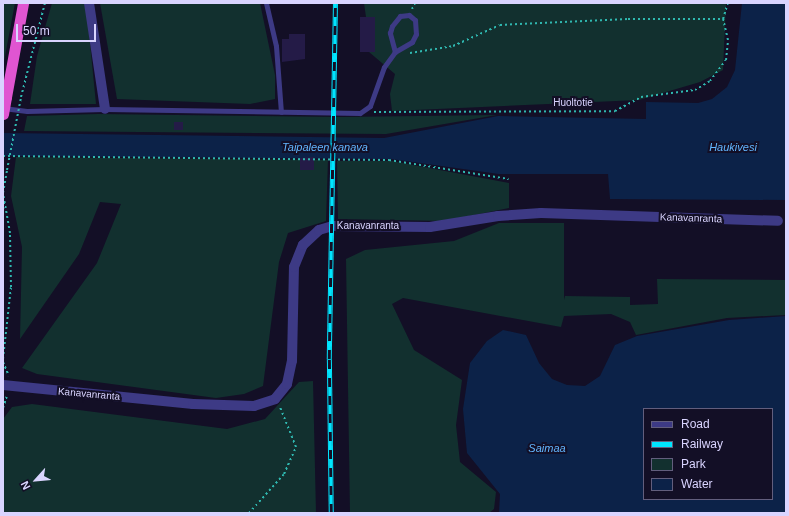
<!DOCTYPE html>
<style>
body{margin:0}
#map{position:relative;width:789px;height:516px;overflow:hidden;background:#130f26;font-family:Helvetica,sans-serif}
div>[style]{position:absolute}
[style*='--x']{left:calc(var(--x)*1px);top:calc(var(--y)*1px);width:calc(var(--w)*1px);rotate:calc(var(--a)*1deg)}
.green>*{inset:0;background:#12302f}
.water>*{inset:0;background:#0c2248}
.building>*{inset:0;background:#241b47}
.path>*{height:2px;margin-top:-1px;transform-origin:0;background:repeating-linear-gradient(90deg,#2fb8b0 0 2px,transparent 0 5px)}
.service>*{height:5px;margin:-2.5px;padding:0 2.5px;transform-origin:2.5px;border-radius:2.5px;background:#3d3a85}
.minor>*{height:10px;margin:-5px;padding:0 5px;transform-origin:5px;border-radius:5px;background:#3d3a85}
.trunk>*{height:11px;margin:-5.5px;padding:0 5.5px;transform-origin:5.5px;border-radius:5.5px;background:#e055d1}
.rail>*{height:4.5px;margin-top:-2.25px;transform-origin:0;background:repeating-linear-gradient(90deg,#130f26 0 9px,#00e5ff 0 18px);box-sizing:border-box;border-block:1px solid #00e5ff}
.path-bridge>*{height:2px;margin-top:-1px;transform-origin:0;background:repeating-linear-gradient(90deg,#2fb8b0 0 2px,transparent 0 5px)}
.trunk-bridge>*{height:11px;margin:-5.5px;padding:0 5.5px;transform-origin:5.5px;border-radius:5.5px;background:#e055d1}
span{translate:-50% -50%;white-space:nowrap;text-align:center;line-height:1.15;-webkit-text-stroke:4px #130f26;paint-order:stroke}
.street-label{font-size:10px;color:#d9d4ff}
.water-label{font-size:11px;color:#62b6ff;font-style:italic}
.frame{position:absolute;inset:0;border:4px solid #d9d4ff;pointer-events:none}
.legend{position:absolute;left:643px;top:408px;width:130px;height:92px;box-sizing:border-box;background:#130f26;border:1px solid #625e7d;margin:0;padding:5px 7px;list-style:none;font-size:12px;color:#d9d4ff}
.legend li{display:flex;align-items:center;gap:8px;height:20px}
.legend b{width:20px;border:1px solid #625e7d}
.north{position:absolute;left:16px;top:460px;width:40px;height:40px;-webkit-text-stroke:3px #130f26;paint-order:stroke;rotate:243deg;font-size:11px;font-weight:700;line-height:16px;text-align:center;color:#d9d4ff}
.north::after{content:'';display:block;margin:auto;width:14px;height:18px;background:#d9d4ff;clip-path:polygon(50% 0,100% 100%,50% 72%,0 100%)}
.scale{position:absolute;left:16px;top:24px;width:80px;height:18px;box-sizing:border-box;border:2px solid #d9d4ff;border-top:0;padding-left:5px;font-size:12px;line-height:14px;white-space:nowrap;color:#d9d4ff;-webkit-text-stroke:3px #130f26;paint-order:stroke}
</style>
<div id="map">
<div class="green">
<div style="clip-path:polygon(3px 3px,15px 3px,3px 67px)"></div>
<div style="clip-path:polygon(52px 3px,86px 3px,96px 104px,30px 104px,37px 56px)"></div>
<div style="clip-path:polygon(100px 3px,260px 3px,275px 75px,275px 99px,250px 104px,117px 99px)"></div>
<div style="clip-path:polygon(364px 3px,726px 3px,723px 70px,700px 82px,639px 100px,392px 111px,390px 94px,395px 74px,369px 52px,375px 17px,366px 17px)"></div>
<div style="clip-path:polygon(98px 114px,342px 117px,497px 115px,386px 134px,24px 131px,27px 116px)"></div>
<div style="clip-path:polygon(16px 157px,328px 160px,326px 221px,288px 233px,279px 262px,263px 386px,244px 394px,216px 398px,37px 374px,22px 368px,97px 263px,121px 204px,100px 202px,79px 254px,20px 339px,22px 247px,11px 196px)"></div>
<div style="clip-path:polygon(337px 161px,392px 161px,509px 183px,509px 208px,444px 221px,338px 219px)"></div>
<div style="clip-path:polygon(499px 223px,564px 223px,564px 300px,565px 296px,630px 297px,630px 305px,658px 304px,657px 279px,786px 280px,786px 315px,727px 318px,636px 335px,630px 322px,611px 314px,564px 316px,561px 327px,403px 298px,392px 304px,414px 350px,462px 380px,456px 425px,460px 462px,496px 492px,494px 509px,489px 513px,350px 513px,346px 259px,365px 250px,454px 241px)"></div>
<div style="clip-path:polygon(313px 381px,316px 513px,3px 513px,3px 419px,12px 407px,32px 404px,227px 429px,265px 419px,299px 382px)"></div>
</div>
<div class="water">
<div style="clip-path:polygon(742px 3px,786px 3px,786px 200px,610px 199px,608px 174px,499px 174px,391px 159px,3px 156px,3px 133px,384px 138px,498px 116px,646px 119px,646px 102px,698px 103px,712px 99px,727px 87px,735px 70px)"></div>
<div style="clip-path:polygon(evenodd,786px 316px,786px 513px,499px 513px,500px 494px,467px 453px,463px 409px,470px 363px,487px 341px,503px 330px,526px 335px,539px 363px,552px 379px,567px 385px,585px 386px,600px 376px,615px 345px,637px 336px,729px 320px,786px 316px,644px 409px,772px 409px,772px 499px,644px 499px,644px 409px)"></div>
</div>
<div class="building">
<div style="clip-path:polygon(360px 17px,375px 17px,375px 52px,360px 52px)"></div>
<div style="clip-path:polygon(289px 34px,305px 34px,305px 59px,282px 62px,282px 39px,289px 39px)"></div>
<div style="clip-path:polygon(174px 122px,183px 122px,183px 130px,174px 130px)"></div>
<div style="clip-path:polygon(314px 157px,314px 170px,300px 170px,300px 158px)"></div>
</div>
<div class="path">
<div style="--x:412;--y:9;--w:7;--a:-63"></div>
<div style="--x:410;--y:53;--w:44;--a:-9.2"></div>
<div style="--x:453;--y:46;--w:51;--a:-24.1"></div>
<div style="--x:500;--y:25;--w:128;--a:-2.7"></div>
<div style="--x:628;--y:19;--w:95;--a:0"></div>
<div style="--x:21;--y:97;--w:97;--a:-75.7"></div>
<div style="--x:374;--y:112;--w:241;--a:-0.2"></div>
<div style="--x:615;--y:111;--w:30;--a:-28"></div>
<div style="--x:641;--y:97;--w:54;--a:-7.4"></div>
<div style="--x:695;--y:90;--w:17;--a:-31"></div>
<div style="--x:710;--y:81;--w:26;--a:-53"></div>
<div style="--x:726;--y:60;--w:20;--a:-84"></div>
<div style="--x:728;--y:40;--w:22;--a:-103"></div>
<div style="--x:723;--y:19;--w:17;--a:-73"></div>
<div style="--x:3;--y:156;--w:386;--a:0.6"></div>
<div style="--x:389;--y:160;--w:121;--a:9"></div>
<div style="--x:3;--y:359;--w:72;--a:-83.7"></div>
<div style="--x:11;--y:287;--w:54;--a:-91.1"></div>
<div style="--x:10;--y:233;--w:41;--a:-99.9"></div>
<div style="--x:3;--y:193;--w:23;--a:-80"></div>
<div style="--x:3;--y:362;--w:15;--a:67"></div>
<div style="--x:3;--y:408;--w:13;--a:-72"></div>
<div style="--x:249;--y:513;--w:52;--a:-48.1"></div>
<div style="--x:284;--y:474;--w:30;--a:-66"></div>
<div style="--x:296;--y:447;--w:43;--a:-111.8"></div>
</div>
<div class="service">
<div style="--x:266;--y:3;--w:44;--a:76.9"></div>
<div style="--x:276;--y:46;--w:66;--a:85.7"></div>
<div style="--x:3;--y:108;--w:24;--a:7"></div>
<div style="--x:27;--y:111;--w:78;--a:-1.5"></div>
<div style="--x:105;--y:109;--w:255;--a:0.9"></div>
<div style="--x:360;--y:113;--w:12;--a:-35"></div>
<div style="--x:370;--y:106;--w:41;--a:-70.3"></div>
<div style="--x:384;--y:67;--w:19;--a:-54"></div>
<div style="--x:395;--y:52;--w:20;--a:-105"></div>
<div style="--x:390;--y:33;--w:7;--a:-74"></div>
<div style="--x:392;--y:26;--w:13;--a:-51"></div>
<div style="--x:400;--y:16;--w:9;--a:-6"></div>
<div style="--x:409;--y:15;--w:8;--a:40"></div>
<div style="--x:415;--y:20;--w:14;--a:86"></div>
<div style="--x:416;--y:34;--w:9;--a:117"></div>
<div style="--x:412;--y:42;--w:20;--a:150"></div>
</div>
<div class="minor">
<div style="--x:89;--y:3;--w:107;--a:81.4"></div>
<div style="--x:3;--y:385;--w:191;--a:5.7"></div>
<div style="--x:193;--y:404;--w:61;--a:1.9"></div>
<div style="--x:254;--y:406;--w:22;--a:-18"></div>
<div style="--x:275;--y:399;--w:19;--a:-51"></div>
<div style="--x:287;--y:384;--w:24;--a:-78"></div>
<div style="--x:292;--y:361;--w:94;--a:-88.8"></div>
<div style="--x:294;--y:267;--w:24;--a:-68"></div>
<div style="--x:303;--y:245;--w:22;--a:-43"></div>
<div style="--x:319;--y:230;--w:14;--a:-17"></div>
<div style="--x:332;--y:226;--w:98;--a:0.6"></div>
<div style="--x:430;--y:227;--w:69;--a:-9.2"></div>
<div style="--x:498;--y:216;--w:43;--a:-4"></div>
<div style="--x:541;--y:213;--w:237;--a:1.9"></div>
</div>
<div class="trunk">
<div style="--x:6;--y:97;--w:96;--a:-79.7"></div>
</div>
<div class="rail">
<div style="--x:331;--y:513;--w:154;--a:-90.7"></div>
<div style="--x:329;--y:359;--w:356;--a:-89"></div>
</div>
<div class="path-bridge">
<div style="--x:7;--y:170;--w:74;--a:-79.1"></div>
</div>
<div class="trunk-bridge">
<div style="--x:3;--y:114;--w:17;--a:-80"></div>
</div>
<div class="street-label">
<span style="left:573px;top:103px">Huoltotie</span>
<span style="left:691px;top:218px;rotate:2deg">Kanavanranta</span>
<span style="left:368px;top:226px">Kanavanranta</span>
<span style="left:89px;top:394px;rotate:5deg">Kanavanranta</span>
</div>
<div class="water-label">
<span style="left:325px;top:147px">Taipaleen kanava</span>
<span style="left:733px;top:147px">Haukivesi</span>
<span style="left:547px;top:448px">Saimaa</span>
</div>
<div class="frame"></div>
<ul class="legend">
<li><b style="height:5px;background:#3d3a85"></b>Road</li>
<li><b style="height:5px;background:#00e5ff"></b>Railway</li>
<li><b style="height:11px;background:#12302f"></b>Park</li>
<li><b style="height:11px;background:#0c2248"></b>Water</li>
</ul>
<div class="north">N</div>
<div class="scale">50 m</div>
</div>
